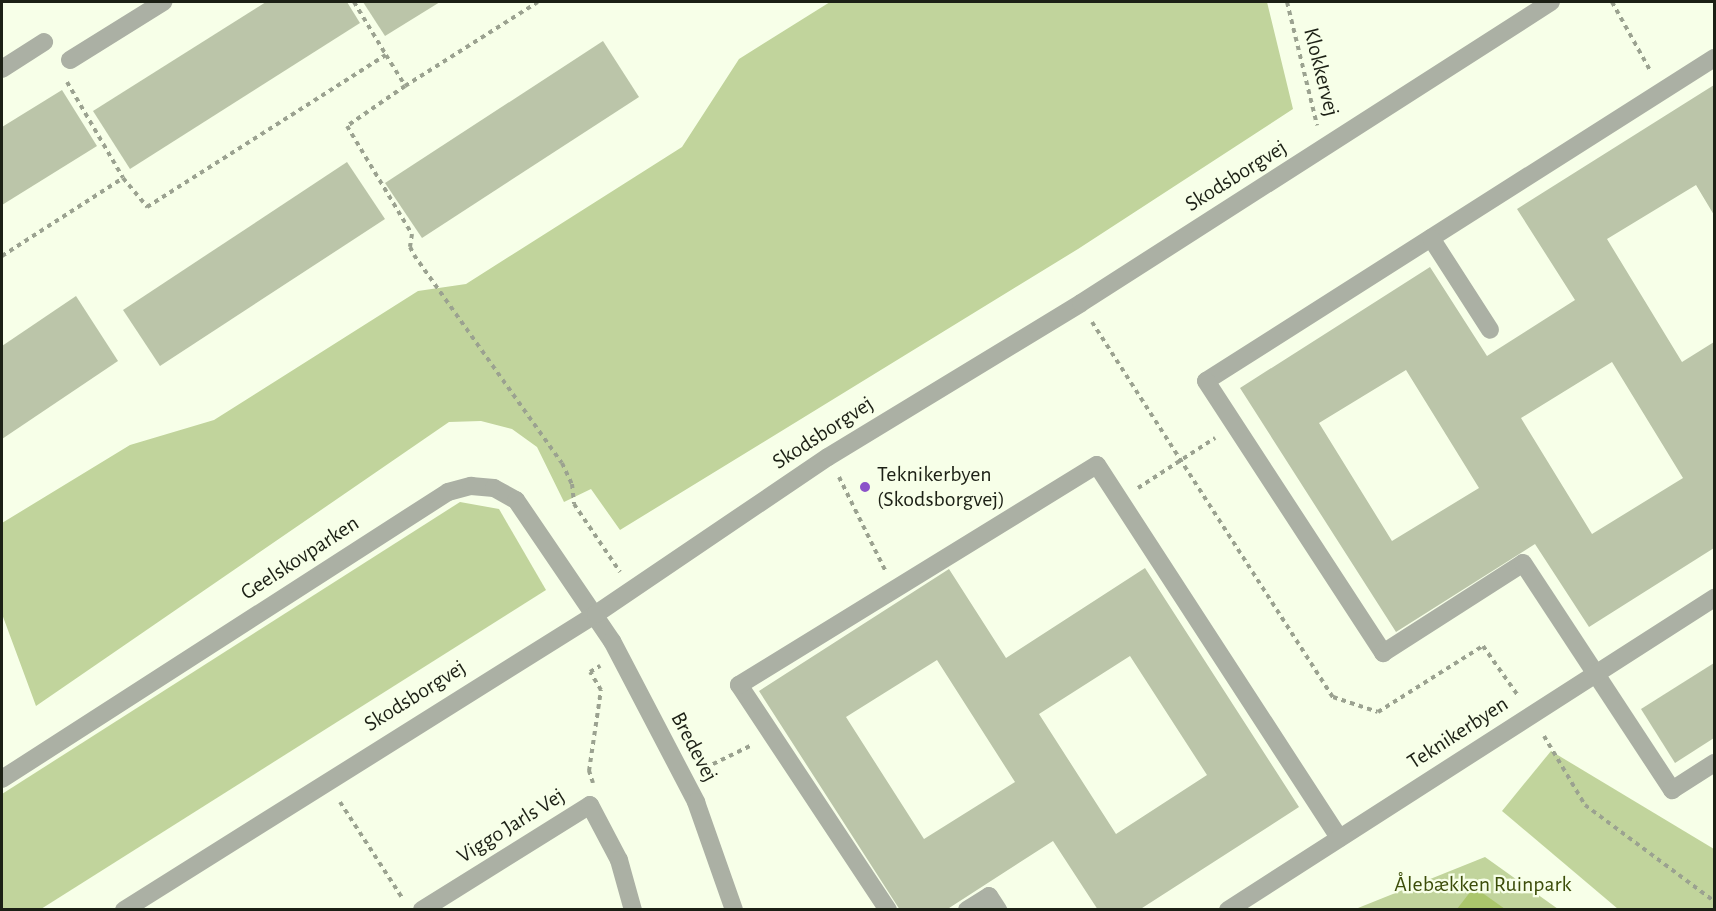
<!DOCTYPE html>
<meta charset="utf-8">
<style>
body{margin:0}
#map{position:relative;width:1716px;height:911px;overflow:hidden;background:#f7ffe8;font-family:"Alegreya Sans",sans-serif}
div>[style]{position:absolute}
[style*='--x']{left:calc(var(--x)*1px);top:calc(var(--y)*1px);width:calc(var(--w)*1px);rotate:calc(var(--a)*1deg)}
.green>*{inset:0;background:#c1d49c}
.water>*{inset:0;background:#abc66c}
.building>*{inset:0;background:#bbc5a9}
.path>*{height:4px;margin-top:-2px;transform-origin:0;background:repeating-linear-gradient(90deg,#9ba290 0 4.5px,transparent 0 9px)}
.service>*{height:18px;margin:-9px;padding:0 9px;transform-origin:9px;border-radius:9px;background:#abb0a4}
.minor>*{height:18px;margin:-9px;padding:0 9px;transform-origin:9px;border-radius:9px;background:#abb0a4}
.tertiary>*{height:18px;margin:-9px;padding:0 9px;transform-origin:9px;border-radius:9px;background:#abb0a4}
.dots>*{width:16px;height:16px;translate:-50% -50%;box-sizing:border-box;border:3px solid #f7ffe8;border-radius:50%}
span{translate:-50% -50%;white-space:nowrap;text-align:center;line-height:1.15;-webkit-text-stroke:4.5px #f7ffe8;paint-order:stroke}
.street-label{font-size:22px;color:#1c2015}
.poi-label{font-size:22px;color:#1c2015}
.left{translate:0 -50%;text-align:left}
.park-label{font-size:22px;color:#3c4d09}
.frame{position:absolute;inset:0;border:3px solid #1c2015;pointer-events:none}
</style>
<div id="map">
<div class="green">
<div style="clip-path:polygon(830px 2px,1267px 2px,1293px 109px,1078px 249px,620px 530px,591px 489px,564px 502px,537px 447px,512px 429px,481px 421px,449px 422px,36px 706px,2px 614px,2px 523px,130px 445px,214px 420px,418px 291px,466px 284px,682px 147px,739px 59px)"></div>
<div style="clip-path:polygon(460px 502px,499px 509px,546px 590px,41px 909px,2px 909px,2px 794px)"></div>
<div style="clip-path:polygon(1551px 751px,1714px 849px,1714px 909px,1618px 909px,1502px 811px)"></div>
<div style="clip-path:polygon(1485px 857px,1558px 909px,1353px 910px)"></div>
</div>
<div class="water">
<div style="clip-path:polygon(1474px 887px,1505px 909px,1457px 909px)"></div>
</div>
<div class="building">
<div style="clip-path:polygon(266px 2px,347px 2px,360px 23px,130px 169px,93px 111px)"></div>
<div style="clip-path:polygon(363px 2px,440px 2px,385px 36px)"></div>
<div style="clip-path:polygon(603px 41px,639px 97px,422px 238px,385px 183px)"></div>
<div style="clip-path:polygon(evenodd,1714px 85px,1714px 215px,1696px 185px,1607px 239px,1682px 362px,1714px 342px,1714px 548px,1589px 627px,1535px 544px,1396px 632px,1240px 388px,1430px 267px,1487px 356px,1575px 300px,1517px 209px,1714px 85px,1612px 362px,1683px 478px,1592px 534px,1521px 418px,1612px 362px,1714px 85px,1406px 370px,1479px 488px,1392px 541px,1319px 423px,1406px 370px)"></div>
<div style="clip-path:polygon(62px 90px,97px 146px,2px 205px,2px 127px)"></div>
<div style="clip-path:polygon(347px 162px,385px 219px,160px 366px,123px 310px)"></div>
<div style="clip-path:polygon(76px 296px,118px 361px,2px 439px,2px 346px)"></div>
<div style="clip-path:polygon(evenodd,1145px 568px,1299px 807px,1139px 910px,1098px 910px,1053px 841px,946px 910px,900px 910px,759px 691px,949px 569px,1006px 658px,1145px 568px,1130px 656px,1207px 775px,1116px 834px,1039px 714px,1130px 656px,1145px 568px,937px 660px,1015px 782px,924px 839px,846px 717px,937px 660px)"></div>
<div style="clip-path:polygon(1714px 663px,1714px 738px,1675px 763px,1641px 709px)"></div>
</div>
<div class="path">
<div style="--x:354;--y:2;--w:62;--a:58.9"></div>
<div style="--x:1287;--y:2;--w:127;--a:76.3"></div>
<div style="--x:1612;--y:2;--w:80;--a:60.9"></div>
<div style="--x:67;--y:82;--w:111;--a:59.7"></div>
<div style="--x:405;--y:86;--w:70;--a:145.4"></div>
<div style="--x:347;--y:126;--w:126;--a:59"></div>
<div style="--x:412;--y:234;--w:13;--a:99"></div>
<div style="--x:410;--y:247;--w:9;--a:63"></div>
<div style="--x:414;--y:255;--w:255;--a:54.6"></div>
<div style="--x:562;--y:463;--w:23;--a:65"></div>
<div style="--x:572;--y:484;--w:20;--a:84"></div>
<div style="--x:574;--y:504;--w:82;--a:55.9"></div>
<div style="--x:2;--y:256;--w:144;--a:-32.8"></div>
<div style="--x:123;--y:178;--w:38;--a:50"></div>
<div style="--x:147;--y:207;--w:283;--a:-32.5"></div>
<div style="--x:386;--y:55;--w:36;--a:58"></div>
<div style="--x:405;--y:86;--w:157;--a:-32.3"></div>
<div style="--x:1092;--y:322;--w:446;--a:57.3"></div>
<div style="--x:1333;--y:697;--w:47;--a:18.4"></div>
<div style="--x:1378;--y:712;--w:124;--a:-32.2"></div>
<div style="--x:1483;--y:646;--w:62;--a:54.8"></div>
<div style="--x:839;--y:477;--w:104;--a:63.7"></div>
<div style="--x:1138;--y:488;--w:92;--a:-33"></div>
<div style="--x:1544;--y:736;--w:80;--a:59.3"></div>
<div style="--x:1585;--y:805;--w:161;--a:36.7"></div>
<div style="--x:705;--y:768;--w:52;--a:-26.1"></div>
<div style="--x:593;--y:783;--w:13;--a:-108"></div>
<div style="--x:589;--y:771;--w:82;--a:-81.6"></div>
<div style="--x:601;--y:690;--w:21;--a:-121"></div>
<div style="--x:590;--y:672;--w:12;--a:-31"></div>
<div style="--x:340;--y:802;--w:116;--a:57"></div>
</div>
<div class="service">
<div style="--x:1714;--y:58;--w:602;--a:147.55"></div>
<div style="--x:1206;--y:381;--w:325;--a:56.9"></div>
<div style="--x:1383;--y:653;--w:166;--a:-32.7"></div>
<div style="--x:1523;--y:563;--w:272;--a:56.7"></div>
<div style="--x:1672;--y:790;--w:50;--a:-32.7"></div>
<div style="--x:70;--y:60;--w:110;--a:-31.9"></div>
<div style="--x:2;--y:69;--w:50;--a:-32.7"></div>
<div style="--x:1431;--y:238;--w:109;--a:57.3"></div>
<div style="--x:888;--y:910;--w:270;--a:-123.5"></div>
<div style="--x:739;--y:685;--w:420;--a:-31.6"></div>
<div style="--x:1097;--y:465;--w:445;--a:57"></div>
<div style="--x:967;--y:910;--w:26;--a:-32"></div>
<div style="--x:989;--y:896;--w:17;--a:57"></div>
</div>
<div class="minor">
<div style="--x:2;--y:779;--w:530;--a:-32.76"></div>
<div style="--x:448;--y:492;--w:24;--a:-15"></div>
<div style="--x:471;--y:486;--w:23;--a:5"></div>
<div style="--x:494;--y:488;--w:25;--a:29"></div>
<div style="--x:516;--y:500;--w:171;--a:55.8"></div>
<div style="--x:612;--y:641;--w:182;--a:62.4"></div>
<div style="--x:696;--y:802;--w:114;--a:70.6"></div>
<div style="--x:422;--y:910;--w:198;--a:-32"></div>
<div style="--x:590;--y:805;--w:62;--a:62.2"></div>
<div style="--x:619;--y:860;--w:52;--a:74.4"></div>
<div style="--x:1228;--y:910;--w:578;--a:-32.7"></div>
</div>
<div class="tertiary">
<div style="--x:124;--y:910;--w:557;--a:-32.09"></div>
<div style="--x:596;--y:614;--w:280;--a:-34.1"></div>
<div style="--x:828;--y:457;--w:296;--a:-31.3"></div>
<div style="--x:1081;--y:303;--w:558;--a:-32.64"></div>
</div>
<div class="dots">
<div style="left:865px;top:487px;background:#8b52c9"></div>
</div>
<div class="street-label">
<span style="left:1321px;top:72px;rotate:76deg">Klokkervej</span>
<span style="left:1236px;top:176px;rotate:-32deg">Skodsborgvej</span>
<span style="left:823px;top:433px;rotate:-33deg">Skodsborgvej</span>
<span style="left:300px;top:558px;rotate:-33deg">Geelskovparken</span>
<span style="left:415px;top:696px;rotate:-32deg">Skodsborgvej</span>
<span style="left:1458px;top:733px;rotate:-33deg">Teknikerbyen</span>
<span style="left:694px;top:747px;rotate:62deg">Bredevej</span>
<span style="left:511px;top:826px;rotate:-32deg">Viggo Jarls Vej</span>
</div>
<div class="poi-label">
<span class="left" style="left:877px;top:487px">Teknikerbyen<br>(Skodsborgvej)</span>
</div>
<div class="park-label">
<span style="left:1483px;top:885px">Ålebækken Ruinpark</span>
</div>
<div class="frame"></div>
</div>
